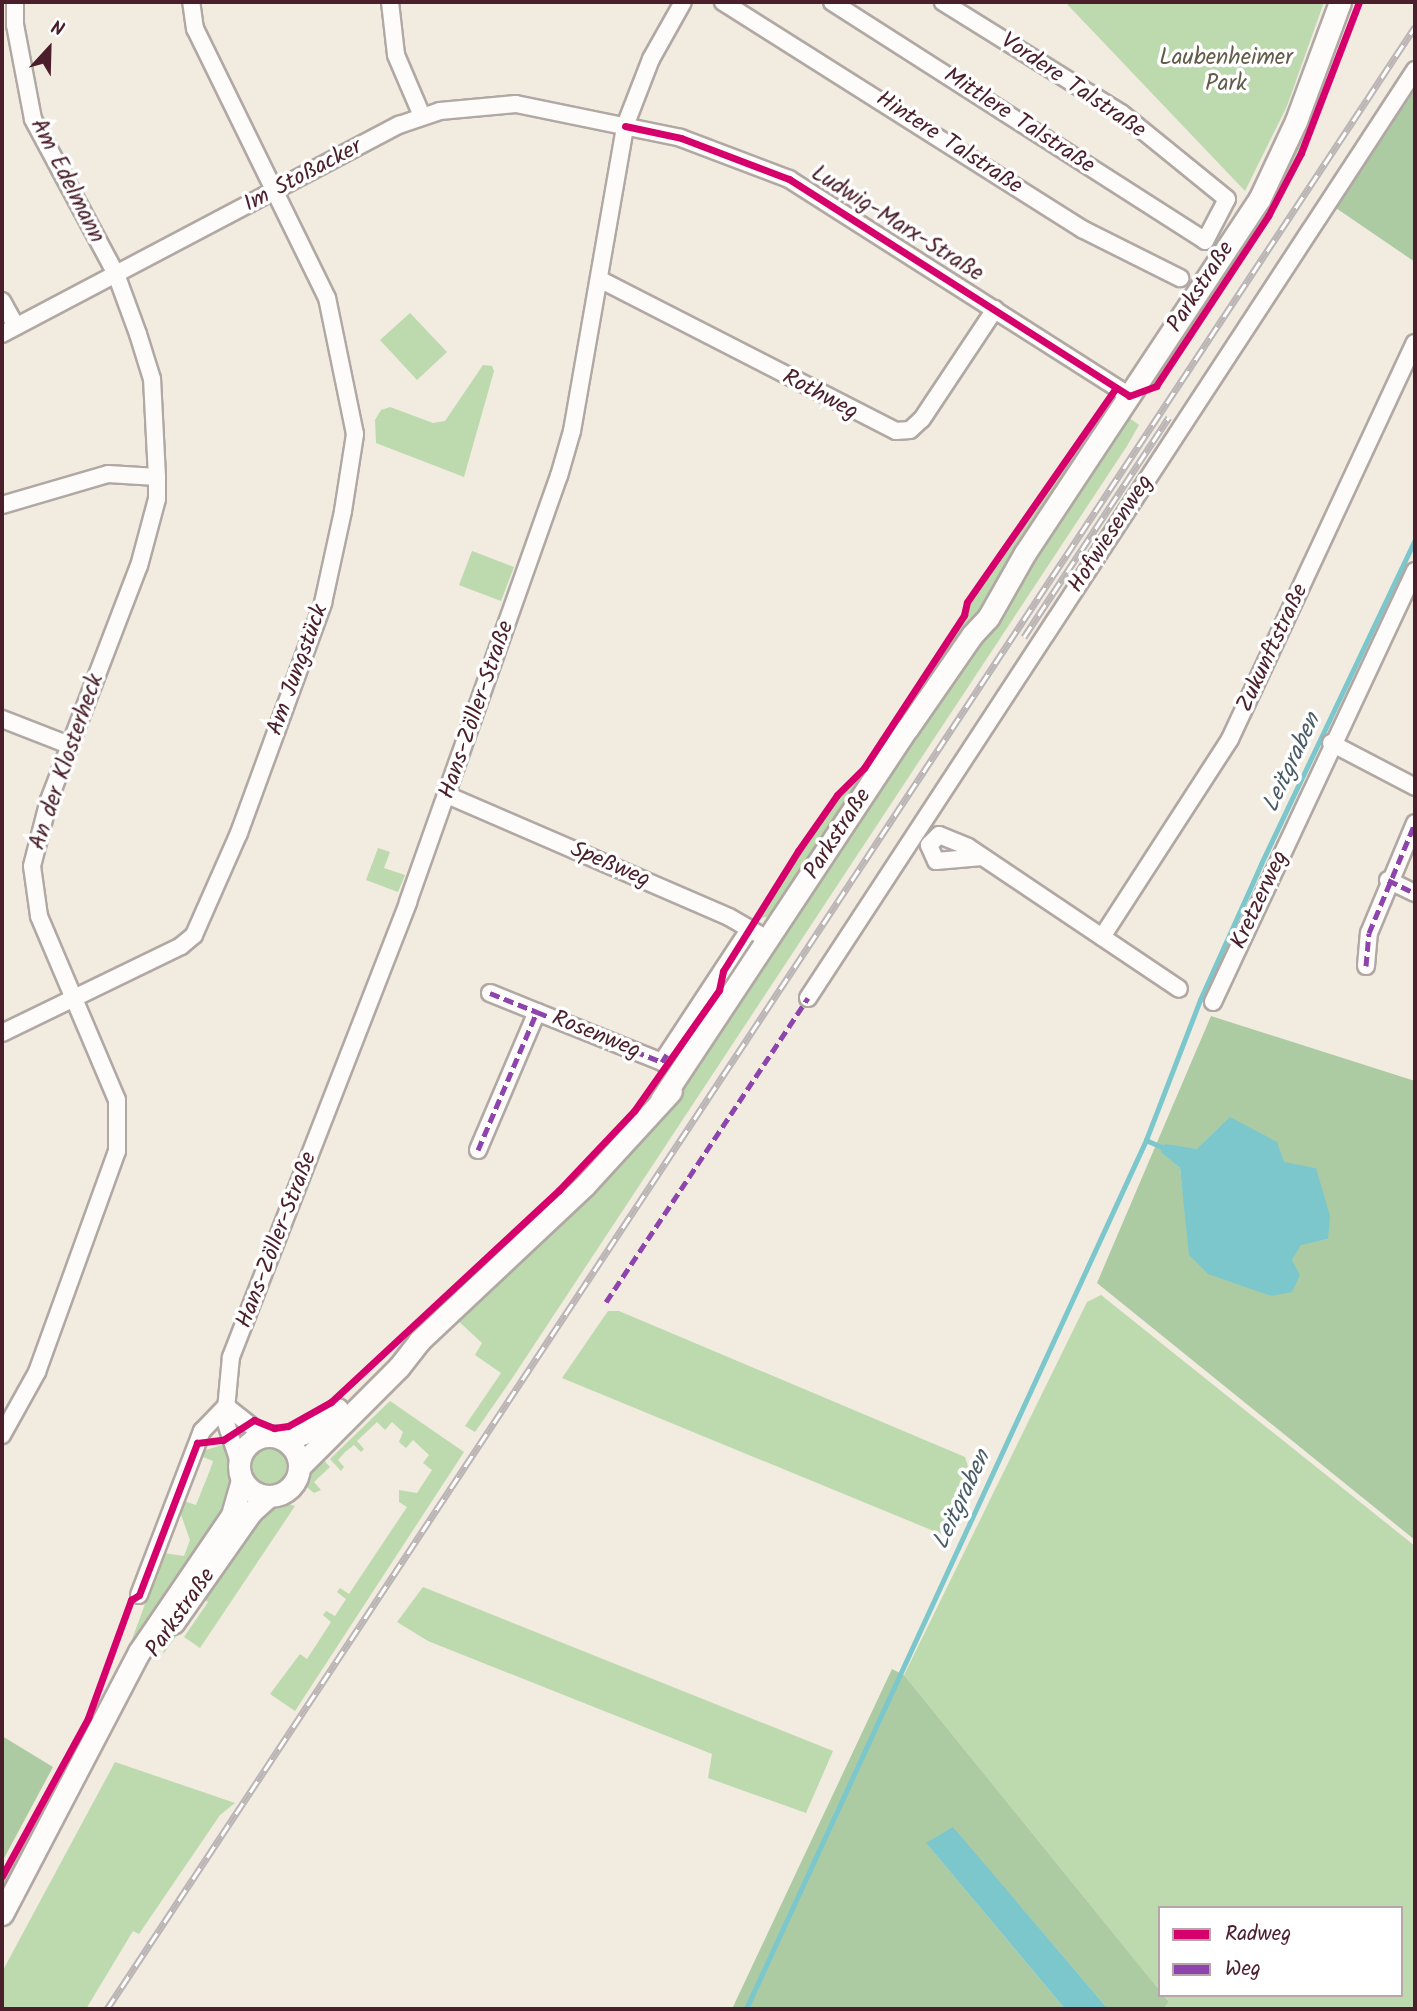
<!DOCTYPE html>
<meta charset="utf-8">
<style>
body{margin:0}
#map{position:relative;width:1417px;height:2011px;overflow:hidden;background:#f1ebe0;font-family:Kalam,sans-serif}
div>[style]{position:absolute}
[style*='--x']{left:calc(var(--x)*1px);top:calc(var(--y)*1px);width:calc(var(--w)*1px);rotate:calc(var(--a)*1deg)}
.green>*{inset:0;background:#bcdaad}
.round{border-radius:50%}
.forest>*{inset:0;background:#accba3}
.water>*{inset:0;background:#7cc7cc}
.stream>*{height:4.5px;margin:-2.25px;padding:0 2.25px;transform-origin:2.25px;border-radius:2.25px;background:#7cc7cc}
.roads{filter:drop-shadow(2px 0 #b1a8a4) drop-shadow(-2px 0 #b1a8a4) drop-shadow(0 2px #b1a8a4) drop-shadow(0 -2px #b1a8a4)}
.street>*{height:16px;margin:-8px;padding:0 8px;transform-origin:8px;border-radius:8px;background:#fdfcfa}
.secondary>*{height:21px;margin:-10.5px;padding:0 10.5px;transform-origin:10.5px;border-radius:10.5px;background:#fdfcfa}
.secondary>.ring{margin:-10.5px;padding:0;box-sizing:content-box;background:none;border:21px solid #fdfcfa;border-radius:50%}
.rail>*{height:7px;margin-top:-3.5px;transform-origin:0;background:repeating-linear-gradient(90deg,#fff 0 13px,#bbb5b5 0 26px);box-sizing:border-box;border-block:2px solid #bbb5b5}
.quiet>*{height:5px;margin-top:-2.5px;transform-origin:0;background:repeating-linear-gradient(90deg,#8e44ad 0 10px,transparent 0 15px)}
.cycleway>*{height:7px;margin:-3.5px;padding:0 3.5px;transform-origin:3.5px;border-radius:3.5px;background:#d6006c}
span{translate:-50% -50%;white-space:nowrap;text-align:center;line-height:1.15;-webkit-text-stroke:7px #fff;paint-order:stroke}
.park-label{font-size:23px;color:#625c4a}
.street-label{font-size:23px;color:#4a1f2b}
.water-label{font-size:24px;color:#4a5c68;font-style:italic}
.frame{position:absolute;inset:0;border:4px solid #4a1f2b;pointer-events:none}
.legend{position:absolute;left:1158px;top:1906px;width:245px;height:91px;box-sizing:border-box;background:#fff;border:2px solid #b7a5aa;margin:0;padding:9px 12px;list-style:none;font-size:21px;color:#4a1f2b}
.legend li{display:flex;align-items:center;gap:14px;height:35px}
.legend b{width:35px;border:2px solid #b7a5aa}
.north{position:absolute;left:14px;top:14px;width:70px;height:70px;-webkit-text-stroke:5px #fff;paint-order:stroke;rotate:22deg;font-size:19px;font-weight:700;line-height:28px;text-align:center;color:#4a1f2b}
.north::after{content:'';display:block;margin:auto;width:24px;height:32px;background:#4a1f2b;clip-path:polygon(50% 0,100% 100%,50% 72%,0 100%)}
</style>
<div id="map">
<div class="green">
<div style="clip-path:polygon(1065px 2px,1324px 2px,1287px 106px,1245px 191px)"></div>
<div style="clip-path:polygon(1302px 133px,1305px 139px,1267px 215px,1153px 386px,1148px 383px)"></div>
<div style="clip-path:polygon(410px 313px,447px 352px,417px 380px,380px 340px)"></div>
<div style="clip-path:polygon(483px 365px,492px 366px,494px 371px,464px 477px,376px 443px,375px 420px,381px 410px,390px 407px,433px 423px,445px 421px)"></div>
<div style="clip-path:polygon(1125px 415px,1139px 425px,1127px 446px,511px 1380px,475px 1432px,465px 1426px,501px 1373px,475px 1355px,482px 1343px,455px 1318px,593px 1188px)"></div>
<div style="clip-path:polygon(1081px 445px,1081px 456px,911px 711px,902px 715px,971px 604px)"></div>
<div style="clip-path:polygon(472px 551px,514px 567px,501px 601px,459px 585px)"></div>
<div style="clip-path:polygon(888px 737px,774px 915px,758px 919px,838px 798px,865px 771px)"></div>
<div style="clip-path:polygon(378px 848px,390px 852px,384px 868px,405px 875px,398px 892px,366px 880px)"></div>
<div style="clip-path:polygon(746px 948px,749px 956px,648px 1104px,608px 1152px,491px 1264px,384px 1355px,585px 1166px,648px 1099px,722px 992px)"></div>
<div style="clip-path:polygon(1101px 1295px,1415px 1546px,1415px 2009px,1163px 2009px,1169px 2002px,1164px 1995px,1401px 1995px,1401px 1908px,1160px 1908px,1160px 1991px,904px 1675px,1087px 1302px)"></div>
<div style="clip-path:polygon(608px 1311px,619px 1311px,965px 1457px,969px 1470px,941px 1534px,562px 1378px)"></div>
<div style="clip-path:polygon(390px 1401px,464px 1452px,295px 1711px,270px 1694px,300px 1654px,307px 1659px,331px 1622px,323px 1615px,326px 1611px,335px 1616px,346px 1599px,337px 1592px,340px 1588px,349px 1594px,407px 1507px,399px 1502px,399px 1490px,417px 1493px,432px 1470px,423px 1463px,429px 1455px,413px 1440px,406px 1448px,399px 1442px,403px 1432px,392px 1422px,385px 1430px,377px 1422px,357px 1441px,364px 1449px,361px 1452px,354px 1445px,345px 1452px,338px 1460px,344px 1467px,341px 1471px,330px 1459px)"></div>
<div style="clip-path:polygon(225px 1444px,234px 1479px,233px 1495px,131px 1654px,128px 1650px,164px 1553px,184px 1556px,190px 1540px,180px 1512px,184px 1501px,196px 1505px,210px 1470px,213px 1461px,200px 1456px,203px 1451px)"></div>
<div class="round" style="left:249px;top:1446px;width:38px;height:38px"></div>
<div style="clip-path:polygon(317px 1453px,330px 1467px,314px 1482px,321px 1490px,314px 1493px,304px 1485px,302px 1475px)"></div>
<div style="clip-path:polygon(277px 1500px,295px 1506px,200px 1648px,184px 1637px,208px 1602px,204px 1599px,163px 1654px,166px 1639px,255px 1512px)"></div>
<div style="clip-path:polygon(423px 1587px,833px 1751px,806px 1813px,708px 1778px,712px 1754px,428px 1641px,397px 1622px)"></div>
<div style="clip-path:polygon(115px 1762px,235px 1803px,220px 1815px,139px 1934px,133px 1931px,86px 2009px,2px 2009px,2px 1972px)"></div>
<div style="clip-path:polygon(65px 1772px,2px 1894px,2px 1881px)"></div>
</div>
<div class="forest">
<div style="clip-path:polygon(1415px 80px,1415px 262px,1333px 206px)"></div>
<div style="clip-path:polygon(evenodd,1211px 1016px,1415px 1081px,1415px 1540px,1097px 1283px,1211px 1016px,1165px 1145px,1315px 1168px,1328px 1239px,1301px 1244px,1271px 1296px,1243px 1284px,1183px 1193px,1180px 1168px,1162px 1152px,1165px 1145px)"></div>
<div style="clip-path:polygon(892px 1669px,904px 1675px,1169px 2002px,1163px 2009px,1108px 2009px,953px 1828px,927px 1844px,1065px 2009px,732px 2009px)"></div>
<div style="clip-path:polygon(2px 1736px,53px 1767px,2px 1862px)"></div>
</div>
<div class="water">
<div style="clip-path:polygon(1230px 1117px,1277px 1142px,1284px 1162px,1316px 1168px,1330px 1216px,1328px 1239px,1301px 1245px,1292px 1260px,1300px 1275px,1292px 1292px,1271px 1296px,1208px 1274px,1189px 1255px,1180px 1168px,1161px 1152px,1165px 1144px,1197px 1149px)"></div>
<div style="clip-path:polygon(953px 1827px,1108px 2009px,1065px 2009px,926px 1843px)"></div>
</div>
<div class="stream">
<div style="--x:1146;--y:1140;--w:20;--a:24"></div>
<div style="--x:746;--y:2009;--w:957;--a:-65.28"></div>
<div style="--x:1146;--y:1140;--w:150;--a:-68.9"></div>
<div style="--x:1200;--y:1000;--w:149;--a:-65.8"></div>
<div style="--x:1261;--y:864;--w:359;--a:-64.6"></div>
</div>
<div class="roads">
<div class="street">
<div style="--x:390;--y:2;--w:53;--a:83.5"></div>
<div style="--x:396;--y:55;--w:66;--a:66.9"></div>
<div style="--x:723;--y:2;--w:425;--a:32.3"></div>
<div style="--x:1082;--y:229;--w:110;--a:26.6"></div>
<div style="--x:832;--y:2;--w:443;--a:32.6"></div>
<div style="--x:1205;--y:241;--w:47;--a:-62.4"></div>
<div style="--x:1227;--y:199;--w:136;--a:-140.9"></div>
<div style="--x:1121;--y:113;--w:210;--a:-148.1"></div>
<div style="--x:601;--y:280;--w:331;--a:27.1"></div>
<div style="--x:896;--y:431;--w:14;--a:-4"></div>
<div style="--x:910;--y:430;--w:16;--a:-43"></div>
<div style="--x:922;--y:419;--w:132;--a:-56.4"></div>
<div style="--x:2;--y:301;--w:29;--a:61"></div>
<div style="--x:2;--y:334;--w:449;--a:-27.8"></div>
<div style="--x:399;--y:125;--w:43;--a:-18.9"></div>
<div style="--x:440;--y:111;--w:76;--a:-5.3"></div>
<div style="--x:516;--y:104;--w:168;--a:11.6"></div>
<div style="--x:681;--y:138;--w:116;--a:20.8"></div>
<div style="--x:789;--y:179;--w:403;--a:32.5"></div>
<div style="--x:2;--y:505;--w:110;--a:-16.3"></div>
<div style="--x:108;--y:474;--w:49;--a:3.5"></div>
<div style="--x:2;--y:719;--w:72;--a:21.2"></div>
<div style="--x:1331;--y:743;--w:95;--a:27.6"></div>
<div style="--x:447;--y:795;--w:307;--a:23.4"></div>
<div style="--x:729;--y:917;--w:34;--a:30"></div>
<div style="--x:982;--y:857;--w:46;--a:175"></div>
<div style="--x:936;--y:861;--w:17;--a:-114"></div>
<div style="--x:929;--y:845;--w:14;--a:-45"></div>
<div style="--x:939;--y:835;--w:31;--a:22"></div>
<div style="--x:968;--y:847;--w:254;--a:33.9"></div>
<div style="--x:1388;--y:880;--w:30;--a:26"></div>
<div style="--x:1102;--y:937;--w:236;--a:-57.1"></div>
<div style="--x:1230;--y:739;--w:437;--a:-65"></div>
<div style="--x:1366;--y:966;--w:33;--a:-85"></div>
<div style="--x:1369;--y:933;--w:119;--a:-67.3"></div>
<div style="--x:490;--y:993;--w:51;--a:22"></div>
<div style="--x:808;--y:998;--w:1109;--a:-56.81"></div>
<div style="--x:1213;--y:1002;--w:476;--a:-64.9"></div>
<div style="--x:2;--y:1033;--w:199;--a:-25.9"></div>
<div style="--x:181;--y:946;--w:17;--a:-40"></div>
<div style="--x:194;--y:935;--w:111;--a:-66.2"></div>
<div style="--x:239;--y:833;--w:245;--a:-69.9"></div>
<div style="--x:323;--y:603;--w:94;--a:-77.7"></div>
<div style="--x:343;--y:511;--w:78;--a:-81.1"></div>
<div style="--x:355;--y:434;--w:139;--a:-101.6"></div>
<div style="--x:327;--y:298;--w:300;--a:-116.1"></div>
<div style="--x:195;--y:29;--w:27;--a:-98"></div>
<div style="--x:478;--y:1150;--w:150;--a:-66.9"></div>
<div style="--x:537;--y:1012;--w:135;--a:21.8"></div>
<div style="--x:662;--y:1062;--w:160;--a:-56.7"></div>
<div style="--x:226;--y:1406;--w:48;--a:38.3"></div>
<div style="--x:2;--y:1435;--w:72;--a:-60.9"></div>
<div style="--x:37;--y:1372;--w:235;--a:-70.1"></div>
<div style="--x:117;--y:1151;--w:51;--a:-90"></div>
<div style="--x:117;--y:1100;--w:200;--a:-113"></div>
<div style="--x:39;--y:916;--w:50;--a:-98"></div>
<div style="--x:32;--y:866;--w:68;--a:-75.6"></div>
<div style="--x:49;--y:800;--w:251;--a:-69"></div>
<div style="--x:139;--y:566;--w:69;--a:-75"></div>
<div style="--x:157;--y:499;--w:22;--a:-90"></div>
<div style="--x:157;--y:477;--w:98;--a:-92.9"></div>
<div style="--x:152;--y:379;--w:47;--a:-107.3"></div>
<div style="--x:138;--y:334;--w:64;--a:-110.1"></div>
<div style="--x:116;--y:274;--w:176;--a:-118.2"></div>
<div style="--x:33;--y:119;--w:96;--a:-100.8"></div>
<div style="--x:15;--y:25;--w:23;--a:-90"></div>
<div style="--x:239;--y:1462;--w:44;--a:-108.4"></div>
<div style="--x:225;--y:1420;--w:63;--a:-84.6"></div>
<div style="--x:231;--y:1357;--w:488;--a:-68.7"></div>
<div style="--x:408;--y:902;--w:452;--a:-70.5"></div>
<div style="--x:559;--y:476;--w:47;--a:-73.9"></div>
<div style="--x:572;--y:431;--w:310;--a:-80.1"></div>
<div style="--x:625;--y:126;--w:72;--a:-68.8"></div>
<div style="--x:651;--y:59;--w:65;--a:-60.7"></div>
<div style="--x:139;--y:1595;--w:176;--a:-69"></div>
<div style="--x:202;--y:1431;--w:35;--a:-46"></div>
</div>
<div class="secondary">
<div style="--x:661;--y:1100;--w:445;--a:-56.5"></div>
<div style="--x:907;--y:729;--w:114;--a:-55.3"></div>
<div style="--x:972;--y:635;--w:23;--a:-47"></div>
<div style="--x:988;--y:618;--w:75;--a:-60.4"></div>
<div style="--x:1025;--y:553;--w:424;--a:-56.5"></div>
<div style="--x:1259;--y:200;--w:87;--a:-64.9"></div>
<div style="--x:1296;--y:121;--w:127;--a:-69.7"></div>
<div class="ring" style="left:239px;top:1436px;width:39px;height:39px"></div>
<div style="--x:285;--y:1440;--w:23;--a:-20"></div>
<div style="--x:307;--y:1432;--w:38;--a:-37"></div>
<div style="--x:299;--y:1467;--w:141;--a:-45"></div>
<div style="--x:399;--y:1367;--w:33;--a:-52"></div>
<div style="--x:419;--y:1341;--w:228;--a:-43.2"></div>
<div style="--x:585;--y:1185;--w:127;--a:-47.5"></div>
<div style="--x:173;--y:1623;--w:136;--a:-54.9"></div>
<div style="--x:251;--y:1512;--w:24;--a:-42"></div>
<div style="--x:2;--y:1914;--w:296;--a:-62.4"></div>
<div style="--x:139;--y:1652;--w:166;--a:-55.8"></div>
<div style="--x:232;--y:1515;--w:36;--a:-74"></div>
</div>
</div>
<div class="rail">
<div style="--x:1024;--y:637;--w:263;--a:-56.6"></div>
<div style="--x:107;--y:2009;--w:2375;--a:-56.58"></div>
</div>
<div class="quiet">
<div style="--x:1388;--y:880;--w:30;--a:26"></div>
<div style="--x:1366;--y:966;--w:33;--a:-85"></div>
<div style="--x:1369;--y:933;--w:119;--a:-67.3"></div>
<div style="--x:490;--y:993;--w:51;--a:22"></div>
<div style="--x:478;--y:1150;--w:150;--a:-66.9"></div>
<div style="--x:537;--y:1012;--w:135;--a:21.8"></div>
<div style="--x:662;--y:1062;--w:9;--a:-58"></div>
<div style="--x:606;--y:1302;--w:365;--a:-56.4"></div>
</div>
<div class="cycleway">
<div style="--x:625;--y:126;--w:57;--a:12.1"></div>
<div style="--x:681;--y:138;--w:116;--a:20.8"></div>
<div style="--x:789;--y:179;--w:403;--a:32.5"></div>
<div style="--x:1129;--y:396;--w:29;--a:-20"></div>
<div style="--x:1156;--y:386;--w:204;--a:-56.6"></div>
<div style="--x:1268;--y:216;--w:71;--a:-62.4"></div>
<div style="--x:1301;--y:153;--w:162;--a:-69"></div>
<div style="--x:2;--y:1876;--w:180;--a:-61.4"></div>
<div style="--x:88;--y:1718;--w:126;--a:-70"></div>
<div style="--x:131;--y:1600;--w:9;--a:-32"></div>
<div style="--x:139;--y:1595;--w:163;--a:-69.1"></div>
<div style="--x:197;--y:1443;--w:26;--a:-7"></div>
<div style="--x:223;--y:1440;--w:37;--a:-33"></div>
<div style="--x:254;--y:1420;--w:22;--a:22"></div>
<div style="--x:274;--y:1428;--w:14;--a:-8"></div>
<div style="--x:288;--y:1426;--w:49;--a:-29.2"></div>
<div style="--x:331;--y:1402;--w:311;--a:-42.9"></div>
<div style="--x:559;--y:1190;--w:109;--a:-46.5"></div>
<div style="--x:634;--y:1111;--w:148;--a:-54.9"></div>
<div style="--x:719;--y:990;--w:19;--a:-78"></div>
<div style="--x:723;--y:971;--w:142;--a:-58"></div>
<div style="--x:798;--y:851;--w:68;--a:-55.1"></div>
<div style="--x:837;--y:795;--w:38;--a:-45"></div>
<div style="--x:864;--y:768;--w:183;--a:-56.8"></div>
<div style="--x:964;--y:615;--w:13;--a:-77"></div>
<div style="--x:967;--y:602;--w:261;--a:-55.2"></div>
</div>
<div class="park-label">
<span style="left:1226px;top:71px">Laubenheimer<br>Park</span>
</div>
<div class="street-label">
<span style="left:1073px;top:86px;rotate:34deg">Vordere Talstraße</span>
<span style="left:1019px;top:121px;rotate:33deg">Mittlere Talstraße</span>
<span style="left:949px;top:143px;rotate:33deg">Hintere Talstraße</span>
<span style="left:303px;top:176px;rotate:-28deg">Im Stoßacker</span>
<span style="left:67px;top:181px;rotate:63deg">Am Edelmann</span>
<span style="left:897px;top:224px;rotate:32deg">Ludwig-Marx-Straße</span>
<span style="left:1201px;top:287px;rotate:-57deg">Parkstraße</span>
<span style="left:820px;top:395px;rotate:28deg">Rothweg</span>
<span style="left:1111px;top:534px;rotate:-57deg">Hofwiesenweg</span>
<span style="left:1273px;top:648px;rotate:-65deg">Zukunftstraße</span>
<span style="left:298px;top:670px;rotate:-70deg">Am Jungstück</span>
<span style="left:477px;top:710px;rotate:-71deg">Hans-Zöller-Straße</span>
<span style="left:67px;top:762px;rotate:-71deg">An der Klosterheck</span>
<span style="left:838px;top:834px;rotate:-57deg">Parkstraße</span>
<span style="left:610px;top:865px;rotate:23deg">Speßweg</span>
<span style="left:1260px;top:900px;rotate:-65deg">Kretzerweg</span>
<span style="left:596px;top:1035px;rotate:22deg">Rosenweg</span>
<span style="left:277px;top:1240px;rotate:-69deg">Hans-Zöller-Straße</span>
<span style="left:181px;top:1613px;rotate:-55deg">Parkstraße</span>
</div>
<div class="water-label">
<span style="left:1292px;top:763px;rotate:-65deg">Leitgraben</span>
<span style="left:962px;top:1500px;rotate:-65deg">Leitgraben</span>
</div>
<div class="frame"></div>
<ul class="legend">
<li><b style="height:9px;background:#d6006c"></b>Radweg</li>
<li><b style="height:9px;background:#8e44ad"></b>Weg</li>
</ul>
<div class="north">N</div>
</div>
